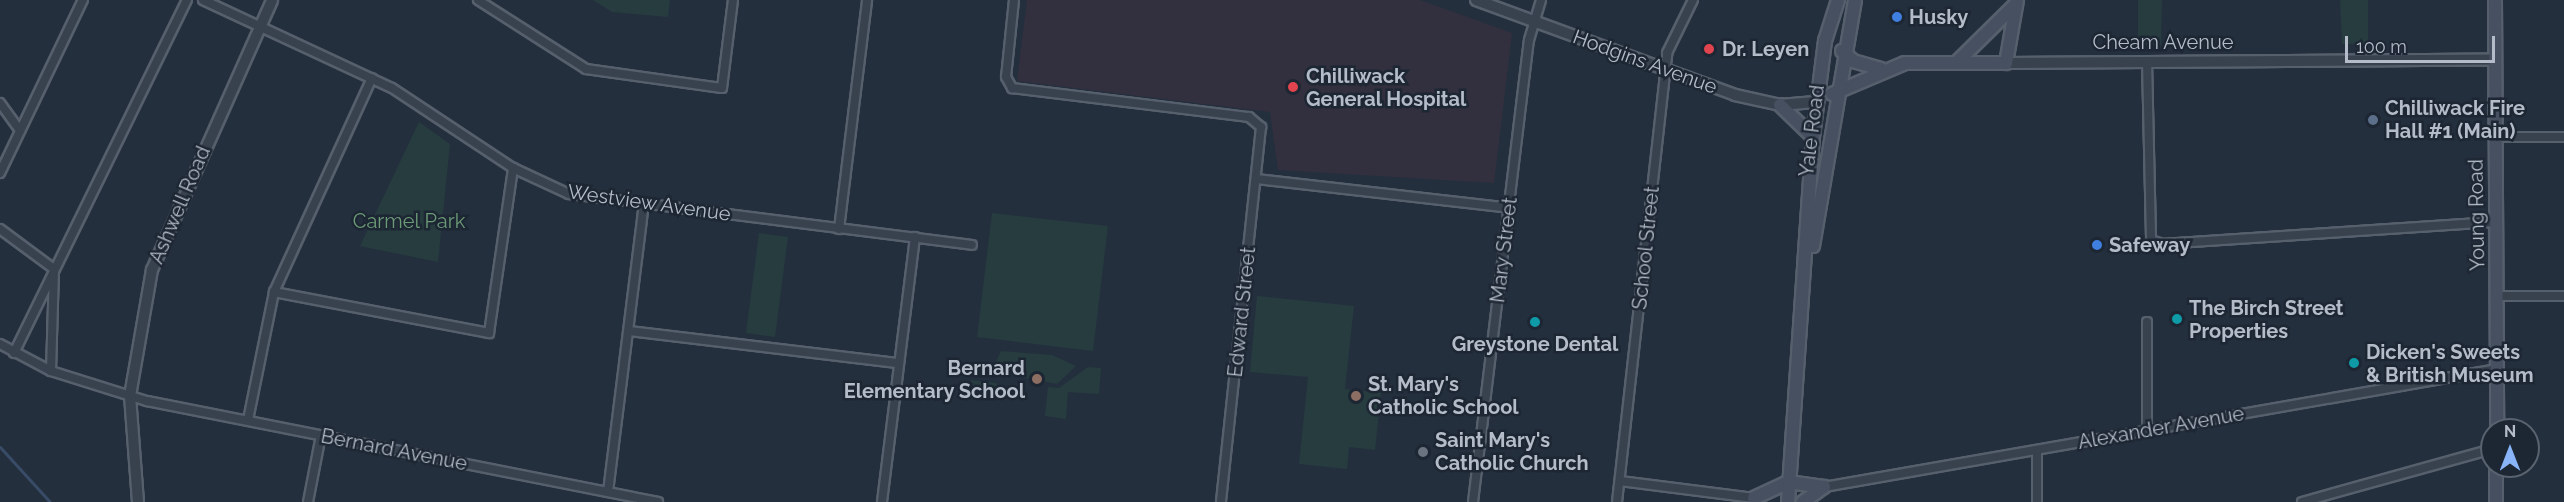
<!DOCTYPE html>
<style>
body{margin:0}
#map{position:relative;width:2564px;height:502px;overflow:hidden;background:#242f3e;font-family:Raleway,sans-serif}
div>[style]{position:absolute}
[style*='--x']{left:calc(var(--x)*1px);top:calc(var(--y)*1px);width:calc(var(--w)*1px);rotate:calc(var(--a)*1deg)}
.medical>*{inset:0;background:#32303f}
.green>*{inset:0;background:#263c3f}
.stream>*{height:3px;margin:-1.5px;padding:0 1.5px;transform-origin:1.5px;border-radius:1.5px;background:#394c67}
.roads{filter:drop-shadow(2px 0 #565f6c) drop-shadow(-2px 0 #565f6c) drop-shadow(0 2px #565f6c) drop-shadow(0 -2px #565f6c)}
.minor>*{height:8px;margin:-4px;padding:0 4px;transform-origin:4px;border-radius:4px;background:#38414e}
.tertiary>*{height:10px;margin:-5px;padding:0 5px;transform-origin:5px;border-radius:5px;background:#38414e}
.secondary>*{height:12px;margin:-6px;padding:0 6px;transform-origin:6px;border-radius:6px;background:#465061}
.dots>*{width:16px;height:16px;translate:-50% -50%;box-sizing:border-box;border:3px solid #1d2633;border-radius:50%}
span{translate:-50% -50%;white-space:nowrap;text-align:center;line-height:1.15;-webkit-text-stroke:5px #1d2633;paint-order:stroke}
.poi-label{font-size:20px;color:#b4bcc9;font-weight:700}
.left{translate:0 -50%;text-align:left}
.right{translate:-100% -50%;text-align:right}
.street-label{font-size:20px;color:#b4bcc9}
.park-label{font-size:20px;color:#6b9a76}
.north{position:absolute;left:2480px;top:418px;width:60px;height:60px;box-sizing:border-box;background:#1d2633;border:2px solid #59626f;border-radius:50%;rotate:0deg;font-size:16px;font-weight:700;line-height:24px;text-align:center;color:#b4bcc9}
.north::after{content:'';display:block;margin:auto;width:21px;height:27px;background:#8ab4f8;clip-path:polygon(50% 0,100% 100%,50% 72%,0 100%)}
.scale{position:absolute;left:2345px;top:36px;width:150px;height:27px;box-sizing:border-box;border:3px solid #b4bcc9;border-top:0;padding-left:8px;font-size:18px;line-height:21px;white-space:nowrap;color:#b4bcc9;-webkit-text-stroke:4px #1d2633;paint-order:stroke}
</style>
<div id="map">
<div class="medical">
<div style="clip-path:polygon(1027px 0,1420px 0,1512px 33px,1494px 183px,1278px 170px,1270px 112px,1017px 81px)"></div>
</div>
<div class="green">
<div style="clip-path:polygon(593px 0,670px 0,668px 17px,612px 12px)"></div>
<div style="clip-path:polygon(2138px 0,2162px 0,2161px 45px,2138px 45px)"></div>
<div style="clip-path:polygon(2340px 0,2368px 0,2368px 44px,2342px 44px)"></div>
<div style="clip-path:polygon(419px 122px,450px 144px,438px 262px,360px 246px)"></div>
<div style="clip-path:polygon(992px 213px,1108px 226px,1093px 351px,977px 337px)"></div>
<div style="clip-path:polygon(759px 233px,788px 237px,775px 337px,746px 333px)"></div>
<div style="clip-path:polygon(1257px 296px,1354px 306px,1345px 389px,1381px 393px,1375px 450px,1349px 447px,1347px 469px,1299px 464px,1308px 377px,1250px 372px)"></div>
<div style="clip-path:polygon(1001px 351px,1052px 355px,1076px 366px,1057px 384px,999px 373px,995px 364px)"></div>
<div style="clip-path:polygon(1088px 367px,1101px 368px,1099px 394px,1068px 392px,1066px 419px,1045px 416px,1048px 387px,1059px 388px)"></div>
<div style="clip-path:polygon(971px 380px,997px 383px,996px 395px,970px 392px)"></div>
</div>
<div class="stream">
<div style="--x:0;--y:447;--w:74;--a:47.7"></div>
</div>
<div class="roads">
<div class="minor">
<div style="--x:203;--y:0;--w:208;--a:25"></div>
<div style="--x:392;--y:88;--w:145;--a:33.5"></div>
<div style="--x:513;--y:168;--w:62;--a:24.9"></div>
<div style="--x:569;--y:194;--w:406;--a:7.2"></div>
<div style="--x:478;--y:0;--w:128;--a:32.6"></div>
<div style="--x:586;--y:69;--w:137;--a:8"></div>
<div style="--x:722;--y:88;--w:89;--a:-82.9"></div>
<div style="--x:1014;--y:0;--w:77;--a:95.9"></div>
<div style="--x:1006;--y:77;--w:13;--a:61"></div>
<div style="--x:1012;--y:88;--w:239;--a:7"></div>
<div style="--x:1249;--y:117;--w:16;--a:40"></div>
<div style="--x:1261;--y:127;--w:377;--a:96.1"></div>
<div style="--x:2147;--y:61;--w:179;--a:88.7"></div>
<div style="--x:2151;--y:240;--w:12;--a:20"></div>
<div style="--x:2162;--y:244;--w:336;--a:-3.8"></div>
<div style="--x:0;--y:103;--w:34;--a:54"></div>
<div style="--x:2496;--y:137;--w:68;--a:0"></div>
<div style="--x:0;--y:173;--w:192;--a:-64.4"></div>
<div style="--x:1256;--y:179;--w:255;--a:6.5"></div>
<div style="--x:0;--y:229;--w:67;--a:36.5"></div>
<div style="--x:839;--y:229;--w:231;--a:-83"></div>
<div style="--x:274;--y:292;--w:219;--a:10.8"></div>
<div style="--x:489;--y:333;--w:167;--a:-81.7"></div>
<div style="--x:2498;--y:296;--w:66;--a:0"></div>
<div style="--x:629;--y:331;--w:272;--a:6.8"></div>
<div style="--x:0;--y:344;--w:58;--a:27.9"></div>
<div style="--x:51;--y:371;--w:101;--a:17.4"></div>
<div style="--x:147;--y:401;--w:521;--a:11.18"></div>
<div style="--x:14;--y:353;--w:393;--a:-63.9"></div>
<div style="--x:51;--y:371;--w:102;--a:-88.3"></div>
<div style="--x:248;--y:420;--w:131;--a:-78.5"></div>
<div style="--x:274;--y:292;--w:235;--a:-65.4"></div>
<div style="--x:2147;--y:430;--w:108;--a:-90"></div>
<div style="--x:2037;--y:450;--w:52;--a:90"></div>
<div style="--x:1620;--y:481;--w:135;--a:7.2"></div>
<div style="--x:1824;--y:487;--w:684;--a:-9.93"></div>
<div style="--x:608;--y:492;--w:290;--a:-82.9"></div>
<div style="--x:308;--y:502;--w:68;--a:-79"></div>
<div style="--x:882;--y:502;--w:267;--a:-82.9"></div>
<div style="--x:1473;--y:502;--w:465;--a:-83.1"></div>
<div style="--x:1529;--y:40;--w:42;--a:-73.3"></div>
<div style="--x:1617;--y:502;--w:452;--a:-83.6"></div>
<div style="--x:1667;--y:53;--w:59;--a:-63.9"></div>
<div style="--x:2302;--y:502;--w:197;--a:-15.6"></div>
</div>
<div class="tertiary">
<div style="--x:1476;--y:0;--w:276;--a:20.1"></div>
<div style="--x:1735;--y:95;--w:46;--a:12.5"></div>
<div style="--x:1780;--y:105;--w:38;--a:-5"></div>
<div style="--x:2006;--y:63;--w:489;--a:-0.4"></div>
<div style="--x:138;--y:502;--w:106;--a:-94.3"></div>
<div style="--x:130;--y:396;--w:128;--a:-80.1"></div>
<div style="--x:152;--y:270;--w:295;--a:-66"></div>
</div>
<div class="secondary">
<div style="--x:2495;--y:0;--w:430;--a:89.7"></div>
<div style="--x:1842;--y:51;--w:15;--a:42"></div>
<div style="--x:1853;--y:61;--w:29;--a:16"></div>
<div style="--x:1957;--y:62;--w:81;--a:-44.5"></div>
<div style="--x:1832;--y:94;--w:79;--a:-23"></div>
<div style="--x:1905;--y:63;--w:101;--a:0"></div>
<div style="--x:2006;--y:63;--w:64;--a:-80.1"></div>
<div style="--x:1780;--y:105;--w:46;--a:44.1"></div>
<div style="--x:1813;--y:246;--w:250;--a:-80.3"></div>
<div style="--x:1754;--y:498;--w:38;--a:-25"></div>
<div style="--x:1788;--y:482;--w:36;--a:8"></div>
<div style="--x:1788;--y:502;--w:366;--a:-86.1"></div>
<div style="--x:1813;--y:137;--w:97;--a:-82.9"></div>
<div style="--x:1825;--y:41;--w:43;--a:-72.4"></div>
<div style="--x:1803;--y:502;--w:26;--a:-36"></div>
<div style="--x:2496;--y:502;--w:36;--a:-90"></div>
</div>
</div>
<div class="dots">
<div style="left:1897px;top:17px;background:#3f7fe0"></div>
<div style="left:1709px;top:49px;background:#e0444e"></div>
<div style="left:1293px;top:87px;background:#e0444e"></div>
<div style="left:2373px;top:120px;background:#5c6f8a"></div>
<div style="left:2097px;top:245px;background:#3f7fe0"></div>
<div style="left:2177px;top:319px;background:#0f9aa8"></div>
<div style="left:1535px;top:322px;background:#0f9aa8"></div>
<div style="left:2354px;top:363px;background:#0f9aa8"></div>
<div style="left:1037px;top:379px;background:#8d6e63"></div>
<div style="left:1356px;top:396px;background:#8d6e63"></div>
<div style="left:1423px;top:452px;background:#6b7280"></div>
</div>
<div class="poi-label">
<span class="left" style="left:1909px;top:17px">Husky</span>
<span class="left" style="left:1722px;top:49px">Dr. Leyen</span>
<span class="left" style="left:1306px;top:88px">Chilliwack<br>General Hospital</span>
<span class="left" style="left:2385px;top:120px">Chilliwack Fire<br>Hall #1 (Main)</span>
<span class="left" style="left:2109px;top:245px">Safeway</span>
<span class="left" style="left:2189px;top:320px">The Birch Street<br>Properties</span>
<span style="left:1535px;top:344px">Greystone Dental</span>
<span class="left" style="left:2366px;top:364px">Dicken's Sweets<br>&amp; British Museum</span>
<span class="right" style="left:1025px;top:380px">Bernard<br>Elementary School</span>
<span class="left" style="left:1368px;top:396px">St. Mary's<br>Catholic School</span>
<span class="left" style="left:1435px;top:452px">Saint Mary's<br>Catholic Church</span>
</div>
<div class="street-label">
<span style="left:2163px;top:42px">Cheam Avenue</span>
<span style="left:1645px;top:62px;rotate:20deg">Hodgins Avenue</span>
<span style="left:1812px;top:131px;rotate:-83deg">Yale Road</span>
<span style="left:649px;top:203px;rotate:8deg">Westview Avenue</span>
<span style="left:180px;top:205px;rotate:-67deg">Ashwell Road</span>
<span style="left:2477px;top:215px;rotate:-91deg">Young Road</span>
<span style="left:1646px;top:248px;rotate:-84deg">School Street</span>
<span style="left:1504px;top:250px;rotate:-83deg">Mary Street</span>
<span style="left:1242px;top:312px;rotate:-84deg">Edward Street</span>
<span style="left:2161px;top:428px;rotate:-10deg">Alexander Avenue</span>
<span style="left:394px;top:450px;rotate:11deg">Bernard Avenue</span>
</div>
<div class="park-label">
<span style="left:409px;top:221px">Carmel Park</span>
</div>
<div class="north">N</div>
<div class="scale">100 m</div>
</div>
